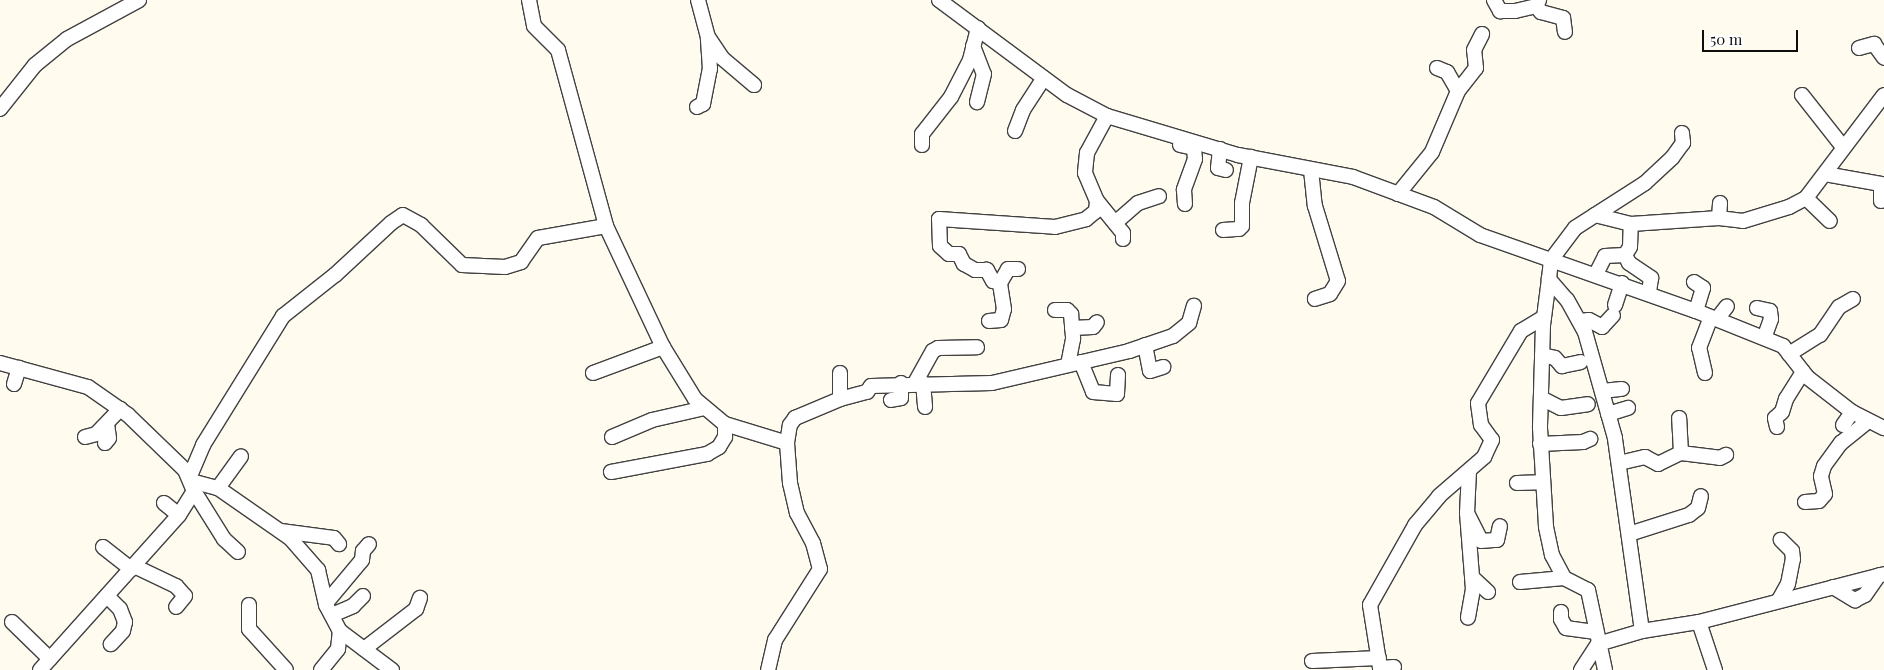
<!DOCTYPE html>
<style>
body{margin:0}
#map{position:relative;width:1884px;height:670px;overflow:hidden;background:#fffbee;font-family:"Playfair Display",serif}
div>[style]{position:absolute}
[style*='--x']{left:calc(var(--x)*1px);top:calc(var(--y)*1px);width:calc(var(--w)*1px);rotate:calc(var(--a)*1deg)}
.roads{filter:drop-shadow(1px 0 #414141) drop-shadow(-1px 0 #414141) drop-shadow(0 1px #414141) drop-shadow(0 -1px #414141)}
.minor>*{height:14px;margin:-7px;padding:0 7px;transform-origin:7px;border-radius:7px;background:#fff}
span{translate:-50% -50%;white-space:nowrap;text-align:center;line-height:1.15;-webkit-text-stroke:5px #fff;paint-order:stroke}
.scale{position:absolute;left:1702px;top:30px;width:96px;height:22px;box-sizing:border-box;border:2px solid #0e0e0e;border-top:0;padding-left:6px;font-size:15px;line-height:18px;white-space:nowrap;color:#0e0e0e;-webkit-text-stroke:4px #fff;paint-order:stroke}
</style>
<div id="map">
<div class="roads">
<div class="minor">
<div style="--x:529;--y:0;--w:26;--a:79"></div>
<div style="--x:534;--y:26;--w:34;--a:45"></div>
<div style="--x:558;--y:50;--w:182;--a:74.7"></div>
<div style="--x:606;--y:226;--w:134;--a:64.8"></div>
<div style="--x:663;--y:347;--w:61;--a:58.4"></div>
<div style="--x:695;--y:399;--w:39;--a:40"></div>
<div style="--x:725;--y:424;--w:65;--a:17"></div>
<div style="--x:787;--y:443;--w:40;--a:85.7"></div>
<div style="--x:790;--y:483;--w:31;--a:77"></div>
<div style="--x:797;--y:513;--w:34;--a:62"></div>
<div style="--x:813;--y:543;--w:27;--a:75"></div>
<div style="--x:820;--y:569;--w:84;--a:122.4"></div>
<div style="--x:775;--y:640;--w:31;--a:103"></div>
<div style="--x:698;--y:0;--w:38;--a:75"></div>
<div style="--x:708;--y:37;--w:25;--a:56"></div>
<div style="--x:722;--y:58;--w:42;--a:40.2"></div>
<div style="--x:939;--y:0;--w:159;--a:36.6"></div>
<div style="--x:1067;--y:95;--w:45;--a:27.7"></div>
<div style="--x:1107;--y:116;--w:137;--a:16.6"></div>
<div style="--x:1238;--y:155;--w:117;--a:10.8"></div>
<div style="--x:1353;--y:177;--w:86;--a:20.3"></div>
<div style="--x:1434;--y:207;--w:54;--a:31.3"></div>
<div style="--x:1480;--y:235;--w:229;--a:19.4"></div>
<div style="--x:1696;--y:311;--w:94;--a:21.9"></div>
<div style="--x:1783;--y:346;--w:39;--a:52"></div>
<div style="--x:1807;--y:377;--w:57;--a:37.9"></div>
<div style="--x:1852;--y:412;--w:36;--a:27"></div>
<div style="--x:1494;--y:0;--w:13;--a:61"></div>
<div style="--x:1500;--y:11;--w:15;--a:0"></div>
<div style="--x:1515;--y:11;--w:22;--a:-13"></div>
<div style="--x:1536;--y:6;--w:7;--a:-63"></div>
<div style="--x:1536;--y:6;--w:8;--a:50"></div>
<div style="--x:1541;--y:12;--w:23;--a:15"></div>
<div style="--x:1563;--y:18;--w:14;--a:82"></div>
<div style="--x:973;--y:46;--w:30;--a:69"></div>
<div style="--x:984;--y:74;--w:29;--a:104"></div>
<div style="--x:1859;--y:48;--w:16;--a:-15"></div>
<div style="--x:1874;--y:44;--w:17;--a:54"></div>
<div style="--x:1437;--y:68;--w:11;--a:22"></div>
<div style="--x:1447;--y:72;--w:22;--a:60"></div>
<div style="--x:1802;--y:95;--w:66;--a:51.7"></div>
<div style="--x:697;--y:107;--w:7;--a:-27"></div>
<div style="--x:703;--y:104;--w:36;--a:-79"></div>
<div style="--x:710;--y:69;--w:31;--a:-94"></div>
<div style="--x:0;--y:109;--w:56;--a:-51.5"></div>
<div style="--x:35;--y:65;--w:41;--a:-39.1"></div>
<div style="--x:67;--y:39;--w:82;--a:-28.4"></div>
<div style="--x:1107;--y:116;--w:42;--a:118.4"></div>
<div style="--x:1087;--y:153;--w:20;--a:96"></div>
<div style="--x:1085;--y:173;--w:30;--a:67"></div>
<div style="--x:1097;--y:201;--w:41;--a:50.9"></div>
<div style="--x:1123;--y:233;--w:6;--a:90"></div>
<div style="--x:1015;--y:131;--w:22;--a:-69"></div>
<div style="--x:1023;--y:110;--w:38;--a:-57"></div>
<div style="--x:922;--y:145;--w:11;--a:-90"></div>
<div style="--x:922;--y:134;--w:47;--a:-51.9"></div>
<div style="--x:951;--y:97;--w:42;--a:-62.8"></div>
<div style="--x:970;--y:60;--w:33;--a:-76"></div>
<div style="--x:1180;--y:145;--w:14;--a:12"></div>
<div style="--x:1194;--y:148;--w:11;--a:85"></div>
<div style="--x:1195;--y:159;--w:33;--a:110"></div>
<div style="--x:1184;--y:190;--w:14;--a:86"></div>
<div style="--x:1220;--y:149;--w:19;--a:96"></div>
<div style="--x:1218;--y:168;--w:8;--a:14"></div>
<div style="--x:1311;--y:170;--w:36;--a:84"></div>
<div style="--x:1315;--y:206;--w:78;--a:73"></div>
<div style="--x:1338;--y:281;--w:15;--a:122"></div>
<div style="--x:1330;--y:294;--w:16;--a:162"></div>
<div style="--x:1825;--y:174;--w:57;--a:10.1"></div>
<div style="--x:1881;--y:184;--w:17;--a:90"></div>
<div style="--x:1398;--y:194;--w:54;--a:-51"></div>
<div style="--x:1432;--y:152;--w:66;--a:-66.9"></div>
<div style="--x:1458;--y:91;--w:29;--a:-52"></div>
<div style="--x:1476;--y:68;--w:18;--a:-96"></div>
<div style="--x:1474;--y:50;--w:18;--a:-63"></div>
<div style="--x:1806;--y:198;--w:33;--a:44"></div>
<div style="--x:1595;--y:215;--w:37;--a:14"></div>
<div style="--x:1631;--y:224;--w:88;--a:-3.9"></div>
<div style="--x:1719;--y:218;--w:24;--a:7"></div>
<div style="--x:1743;--y:221;--w:48;--a:-16.9"></div>
<div style="--x:1789;--y:207;--w:19;--a:-28"></div>
<div style="--x:1806;--y:198;--w:129;--a:-52.9"></div>
<div style="--x:1719;--y:218;--w:15;--a:-86"></div>
<div style="--x:1115;--y:223;--w:30;--a:-41"></div>
<div style="--x:1138;--y:203;--w:22;--a:-18"></div>
<div style="--x:1223;--y:230;--w:16;--a:-4"></div>
<div style="--x:1239;--y:229;--w:4;--a:-45"></div>
<div style="--x:1242;--y:226;--w:23;--a:-90"></div>
<div style="--x:1242;--y:203;--w:47;--a:-78.9"></div>
<div style="--x:1625;--y:255;--w:9;--a:63"></div>
<div style="--x:1629;--y:263;--w:27;--a:34"></div>
<div style="--x:1651;--y:278;--w:15;--a:98"></div>
<div style="--x:1596;--y:274;--w:20;--a:-63"></div>
<div style="--x:1605;--y:256;--w:20;--a:-3"></div>
<div style="--x:1625;--y:255;--w:9;--a:-58"></div>
<div style="--x:1630;--y:247;--w:23;--a:-88"></div>
<div style="--x:1549;--y:279;--w:46;--a:97.4"></div>
<div style="--x:1543;--y:325;--w:103;--a:91.7"></div>
<div style="--x:1540;--y:428;--w:99;--a:86.5"></div>
<div style="--x:1546;--y:527;--w:29;--a:78"></div>
<div style="--x:1552;--y:555;--w:26;--a:62"></div>
<div style="--x:1564;--y:578;--w:27;--a:27"></div>
<div style="--x:1588;--y:590;--w:82;--a:78"></div>
<div style="--x:1694;--y:282;--w:11;--a:34"></div>
<div style="--x:1703;--y:288;--w:24;--a:107"></div>
<div style="--x:1000;--y:283;--w:16;--a:-60"></div>
<div style="--x:1008;--y:269;--w:10;--a:0"></div>
<div style="--x:1615;--y:305;--w:23;--a:-72"></div>
<div style="--x:1757;--y:308;--w:13;--a:13"></div>
<div style="--x:1770;--y:311;--w:8;--a:83"></div>
<div style="--x:1771;--y:319;--w:20;--a:110"></div>
<div style="--x:1055;--y:310;--w:12;--a:0"></div>
<div style="--x:1067;--y:310;--w:6;--a:45"></div>
<div style="--x:1071;--y:314;--w:25;--a:85"></div>
<div style="--x:1073;--y:339;--w:26;--a:101"></div>
<div style="--x:1717;--y:319;--w:16;--a:-52"></div>
<div style="--x:989;--y:321;--w:12;--a:-5"></div>
<div style="--x:1001;--y:320;--w:11;--a:-75"></div>
<div style="--x:1004;--y:309;--w:26;--a:-99"></div>
<div style="--x:1000;--y:283;--w:7;--a:-164"></div>
<div style="--x:993;--y:281;--w:13;--a:-119"></div>
<div style="--x:987;--y:270;--w:12;--a:180"></div>
<div style="--x:975;--y:270;--w:13;--a:-151"></div>
<div style="--x:964;--y:264;--w:11;--a:-117"></div>
<div style="--x:959;--y:254;--w:10;--a:180"></div>
<div style="--x:949;--y:254;--w:12;--a:-138"></div>
<div style="--x:940;--y:246;--w:27;--a:-92"></div>
<div style="--x:939;--y:219;--w:116;--a:3.9"></div>
<div style="--x:1055;--y:227;--w:32;--a:-14"></div>
<div style="--x:1086;--y:219;--w:13;--a:-39"></div>
<div style="--x:1096;--y:211;--w:10;--a:-84"></div>
<div style="--x:1580;--y:321;--w:9;--a:-6"></div>
<div style="--x:1589;--y:320;--w:15;--a:28"></div>
<div style="--x:1602;--y:327;--w:16;--a:-47"></div>
<div style="--x:1072;--y:328;--w:21;--a:-3"></div>
<div style="--x:1093;--y:327;--w:6;--a:-51"></div>
<div style="--x:1145;--y:345;--w:26;--a:79"></div>
<div style="--x:1150;--y:371;--w:14;--a:-17"></div>
<div style="--x:1789;--y:354;--w:36;--a:-32"></div>
<div style="--x:1820;--y:335;--w:34;--a:-56"></div>
<div style="--x:1839;--y:307;--w:16;--a:-30"></div>
<div style="--x:1542;--y:355;--w:13;--a:13"></div>
<div style="--x:1555;--y:358;--w:11;--a:49"></div>
<div style="--x:1562;--y:366;--w:19;--a:-12"></div>
<div style="--x:1081;--y:362;--w:32;--a:68"></div>
<div style="--x:1093;--y:392;--w:24;--a:5"></div>
<div style="--x:1117;--y:394;--w:19;--a:-87"></div>
<div style="--x:0;--y:363;--w:91;--a:15.3"></div>
<div style="--x:88;--y:387;--w:49;--a:35"></div>
<div style="--x:128;--y:415;--w:79;--a:44"></div>
<div style="--x:185;--y:470;--w:23;--a:67"></div>
<div style="--x:194;--y:491;--w:28;--a:122"></div>
<div style="--x:179;--y:515;--w:208;--a:131.9"></div>
<div style="--x:593;--y:373;--w:75;--a:-20.4"></div>
<div style="--x:1705;--y:373;--w:26;--a:-103"></div>
<div style="--x:1699;--y:348;--w:33;--a:-69"></div>
<div style="--x:915;--y:383;--w:37;--a:-61"></div>
<div style="--x:933;--y:351;--w:6;--a:-31"></div>
<div style="--x:938;--y:348;--w:39;--a:-1"></div>
<div style="--x:923;--y:383;--w:24;--a:85"></div>
<div style="--x:14;--y:384;--w:17;--a:-73"></div>
<div style="--x:1602;--y:391;--w:20;--a:-6"></div>
<div style="--x:1541;--y:398;--w:22;--a:27"></div>
<div style="--x:1561;--y:408;--w:27;--a:-8"></div>
<div style="--x:840;--y:399;--w:28;--a:-15"></div>
<div style="--x:867;--y:392;--w:7;--a:-56"></div>
<div style="--x:871;--y:386;--w:121;--a:-1.4"></div>
<div style="--x:992;--y:383;--w:141;--a:-13.1"></div>
<div style="--x:1129;--y:351;--w:46;--a:-18.8"></div>
<div style="--x:1173;--y:336;--w:21;--a:-39"></div>
<div style="--x:1189;--y:323;--w:18;--a:-74"></div>
<div style="--x:891;--y:400;--w:10;--a:-11"></div>
<div style="--x:901;--y:398;--w:15;--a:-90"></div>
<div style="--x:1608;--y:414;--w:21;--a:-17"></div>
<div style="--x:1843;--y:425;--w:16;--a:-55"></div>
<div style="--x:1777;--y:427;--w:9;--a:-103"></div>
<div style="--x:1775;--y:418;--w:9;--a:-41"></div>
<div style="--x:1782;--y:412;--w:14;--a:-73"></div>
<div style="--x:1786;--y:399;--w:32;--a:-58"></div>
<div style="--x:85;--y:437;--w:11;--a:-15"></div>
<div style="--x:96;--y:434;--w:35;--a:-46"></div>
<div style="--x:612;--y:437;--w:43;--a:-23"></div>
<div style="--x:652;--y:420;--w:54;--a:-12.8"></div>
<div style="--x:105;--y:443;--w:6;--a:-51"></div>
<div style="--x:109;--y:438;--w:14;--a:-98"></div>
<div style="--x:787;--y:443;--w:18;--a:-81"></div>
<div style="--x:790;--y:425;--w:9;--a:-54"></div>
<div style="--x:795;--y:418;--w:49;--a:-22.9"></div>
<div style="--x:840;--y:399;--w:26;--a:-90"></div>
<div style="--x:1540;--y:444;--w:43;--a:-2.7"></div>
<div style="--x:1583;--y:442;--w:8;--a:-23"></div>
<div style="--x:1681;--y:453;--w:39;--a:7"></div>
<div style="--x:1720;--y:458;--w:7;--a:-27"></div>
<div style="--x:1619;--y:463;--w:27;--a:-13"></div>
<div style="--x:1645;--y:457;--w:15;--a:28"></div>
<div style="--x:1658;--y:464;--w:25;--a:-26"></div>
<div style="--x:1681;--y:453;--w:35;--a:-93"></div>
<div style="--x:1469;--y:471;--w:42;--a:92.7"></div>
<div style="--x:1467;--y:513;--w:31;--a:63"></div>
<div style="--x:1481;--y:541;--w:16;--a:-4"></div>
<div style="--x:1497;--y:540;--w:14;--a:-78"></div>
<div style="--x:611;--y:472;--w:98;--a:-10.6"></div>
<div style="--x:707;--y:454;--w:14;--a:-30"></div>
<div style="--x:719;--y:447;--w:12;--a:-59"></div>
<div style="--x:725;--y:437;--w:13;--a:-90"></div>
<div style="--x:190;--y:476;--w:34;--a:-67"></div>
<div style="--x:203;--y:445;--w:152;--a:-58.2"></div>
<div style="--x:283;--y:316;--w:66;--a:-38.3"></div>
<div style="--x:335;--y:275;--w:76;--a:-42.9"></div>
<div style="--x:391;--y:223;--w:14;--a:-34"></div>
<div style="--x:403;--y:215;--w:21;--a:29"></div>
<div style="--x:421;--y:225;--w:57;--a:44.3"></div>
<div style="--x:462;--y:265;--w:43;--a:2.7"></div>
<div style="--x:505;--y:267;--w:17;--a:-17"></div>
<div style="--x:521;--y:262;--w:29;--a:-55"></div>
<div style="--x:538;--y:238;--w:69;--a:-10"></div>
<div style="--x:191;--y:481;--w:28;--a:15"></div>
<div style="--x:218;--y:488;--w:88;--a:34.8"></div>
<div style="--x:290;--y:538;--w:43;--a:48.8"></div>
<div style="--x:318;--y:570;--w:36;--a:77"></div>
<div style="--x:326;--y:605;--w:30;--a:62"></div>
<div style="--x:340;--y:631;--w:65;--a:36.9"></div>
<div style="--x:1517;--y:483;--w:24;--a:-2"></div>
<div style="--x:218;--y:488;--w:39;--a:-54"></div>
<div style="--x:194;--y:491;--w:57;--a:58"></div>
<div style="--x:224;--y:539;--w:19;--a:43"></div>
<div style="--x:1805;--y:502;--w:14;--a:-4"></div>
<div style="--x:1819;--y:501;--w:9;--a:-49"></div>
<div style="--x:1825;--y:494;--w:18;--a:-103"></div>
<div style="--x:1821;--y:476;--w:10;--a:-73"></div>
<div style="--x:1824;--y:466;--w:29;--a:-54"></div>
<div style="--x:1841;--y:443;--w:35;--a:-39"></div>
<div style="--x:164;--y:503;--w:19;--a:39"></div>
<div style="--x:1467;--y:513;--w:76;--a:85.5"></div>
<div style="--x:1473;--y:589;--w:29;--a:100"></div>
<div style="--x:281;--y:531;--w:53;--a:7.5"></div>
<div style="--x:334;--y:538;--w:8;--a:50"></div>
<div style="--x:1629;--y:534;--w:63;--a:-17.6"></div>
<div style="--x:1689;--y:515;--w:11;--a:-38"></div>
<div style="--x:1698;--y:508;--w:12;--a:-76"></div>
<div style="--x:103;--y:547;--w:36;--a:38"></div>
<div style="--x:134;--y:566;--w:47;--a:25.5"></div>
<div style="--x:176;--y:586;--w:13;--a:48"></div>
<div style="--x:185;--y:596;--w:14;--a:129"></div>
<div style="--x:1472;--y:577;--w:22;--a:43"></div>
<div style="--x:1520;--y:582;--w:44;--a:-5.2"></div>
<div style="--x:1833;--y:587;--w:26;--a:31"></div>
<div style="--x:1855;--y:600;--w:11;--a:-27"></div>
<div style="--x:1865;--y:595;--w:24;--a:-55"></div>
<div style="--x:107;--y:596;--w:18;--a:45"></div>
<div style="--x:120;--y:609;--w:14;--a:69"></div>
<div style="--x:125;--y:622;--w:9;--a:103"></div>
<div style="--x:123;--y:631;--w:18;--a:133"></div>
<div style="--x:1779;--y:600;--w:18;--a:-61"></div>
<div style="--x:1788;--y:584;--w:25;--a:-79"></div>
<div style="--x:1793;--y:559;--w:8;--a:-97"></div>
<div style="--x:1792;--y:551;--w:16;--a:-135"></div>
<div style="--x:326;--y:603;--w:56;--a:-50.1"></div>
<div style="--x:362;--y:560;--w:9;--a:-84"></div>
<div style="--x:363;--y:551;--w:9;--a:-49"></div>
<div style="--x:249;--y:605;--w:24;--a:90"></div>
<div style="--x:249;--y:629;--w:55;--a:47.9"></div>
<div style="--x:1561;--y:612;--w:7;--a:90"></div>
<div style="--x:1561;--y:619;--w:10;--a:61"></div>
<div style="--x:1566;--y:628;--w:30;--a:8"></div>
<div style="--x:332;--y:615;--w:23;--a:-23"></div>
<div style="--x:353;--y:606;--w:14;--a:-45"></div>
<div style="--x:12;--y:622;--w:53;--a:44.2"></div>
<div style="--x:1699;--y:622;--w:51;--a:71.6"></div>
<div style="--x:1642;--y:631;--w:195;--a:-98"></div>
<div style="--x:1615;--y:438;--w:110;--a:-105.8"></div>
<div style="--x:1585;--y:332;--w:37;--a:-119"></div>
<div style="--x:1567;--y:300;--w:28;--a:-131"></div>
<div style="--x:1549;--y:279;--w:19;--a:-84"></div>
<div style="--x:1551;--y:260;--w:40;--a:-53"></div>
<div style="--x:1575;--y:228;--w:83;--a:-32.7"></div>
<div style="--x:1645;--y:183;--w:37;--a:-43"></div>
<div style="--x:1672;--y:158;--w:19;--a:-54"></div>
<div style="--x:1683;--y:143;--w:10;--a:-96"></div>
<div style="--x:364;--y:649;--w:66;--a:-37.6"></div>
<div style="--x:416;--y:609;--w:12;--a:-70"></div>
<div style="--x:1312;--y:661;--w:67;--a:-2.6"></div>
<div style="--x:1394;--y:667;--w:14;--a:176"></div>
<div style="--x:1380;--y:668;--w:64;--a:-99"></div>
<div style="--x:1370;--y:605;--w:92;--a:-60.6"></div>
<div style="--x:1415;--y:525;--w:38;--a:-50"></div>
<div style="--x:1439;--y:496;--w:60;--a:-40.9"></div>
<div style="--x:1484;--y:457;--w:19;--a:-65"></div>
<div style="--x:1492;--y:440;--w:19;--a:-126"></div>
<div style="--x:1481;--y:425;--w:22;--a:-98"></div>
<div style="--x:1478;--y:403;--w:84;--a:-59.2"></div>
<div style="--x:1521;--y:331;--w:27;--a:-31"></div>
<div style="--x:321;--y:670;--w:27;--a:-51"></div>
<div style="--x:338;--y:649;--w:18;--a:-84"></div>
<div style="--x:1581;--y:670;--w:31;--a:-57"></div>
<div style="--x:1598;--y:644;--w:46;--a:-16.5"></div>
<div style="--x:1642;--y:631;--w:58;--a:-9"></div>
<div style="--x:1699;--y:622;--w:191;--a:-14.5"></div>
</div>
</div>
<div class="scale">50 m</div>
</div>
